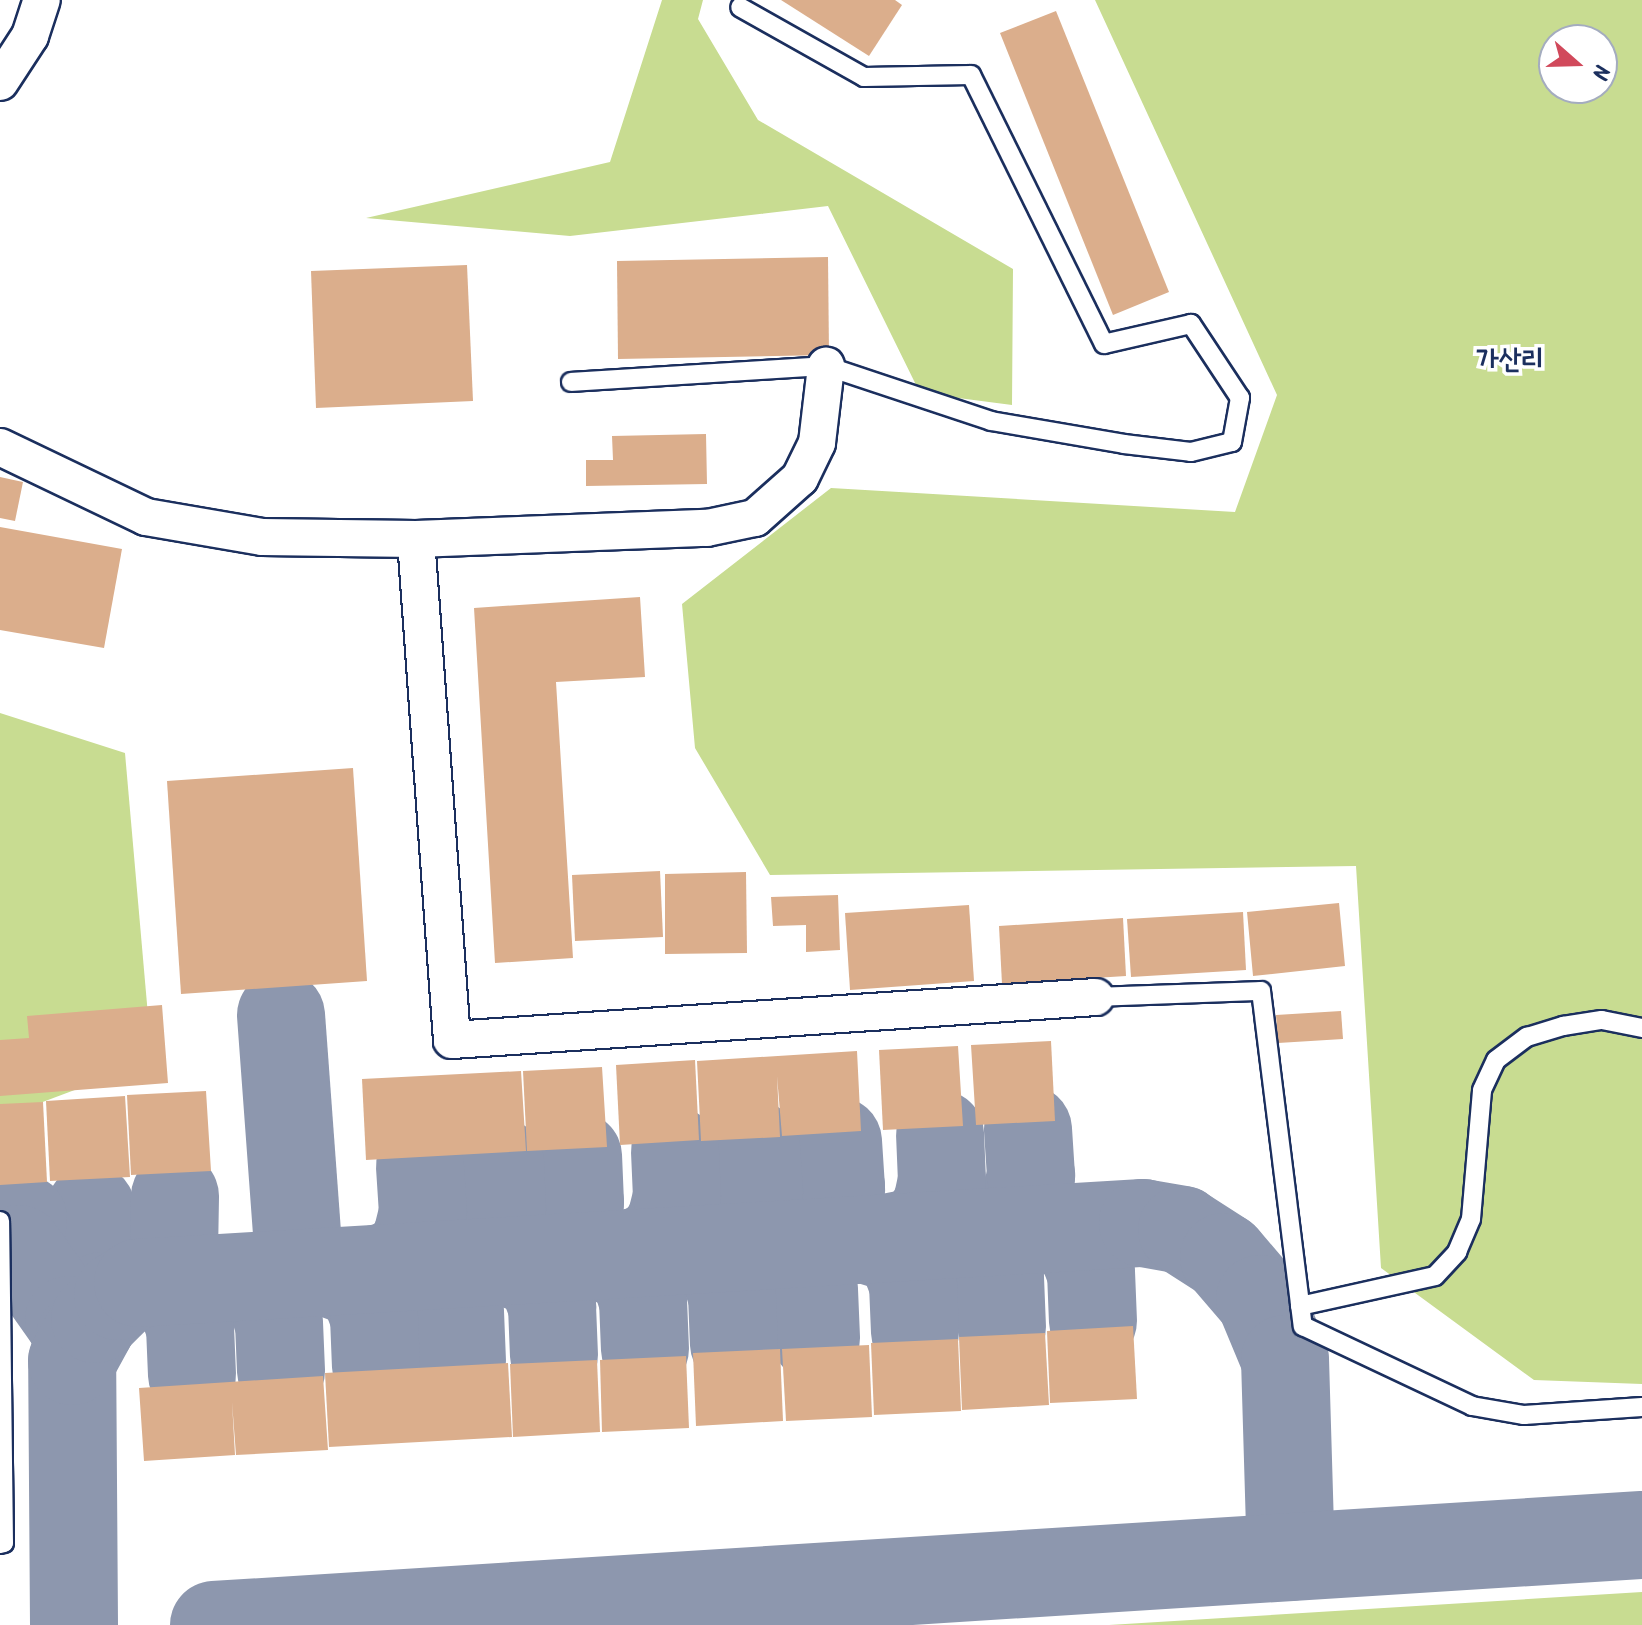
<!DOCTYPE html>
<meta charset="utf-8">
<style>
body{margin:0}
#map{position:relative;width:1642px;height:1625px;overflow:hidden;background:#fff;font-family:Kalam,"Poor Story",sans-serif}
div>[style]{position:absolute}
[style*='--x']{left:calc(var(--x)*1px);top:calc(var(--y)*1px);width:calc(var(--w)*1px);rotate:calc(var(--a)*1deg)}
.green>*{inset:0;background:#c8dc91}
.taxiway>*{height:88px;margin:-44px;padding:0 44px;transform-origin:44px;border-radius:44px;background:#8d97ae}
.building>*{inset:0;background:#dbae8c}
.roads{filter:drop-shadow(2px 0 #1b2f5e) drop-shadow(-2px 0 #1b2f5e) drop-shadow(0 2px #1b2f5e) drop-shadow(0 -2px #1b2f5e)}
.service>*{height:18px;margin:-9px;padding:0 9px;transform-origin:9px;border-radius:9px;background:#fff}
.minor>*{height:36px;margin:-18px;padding:0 18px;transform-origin:18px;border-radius:18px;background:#fff}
span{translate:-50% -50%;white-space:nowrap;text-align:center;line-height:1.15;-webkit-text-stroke:7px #fff;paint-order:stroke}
.quarter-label{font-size:28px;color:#1b2f5e;font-weight:700}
.north{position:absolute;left:1538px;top:24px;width:80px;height:80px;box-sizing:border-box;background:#fff;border:2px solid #a4acbf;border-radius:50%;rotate:110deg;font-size:22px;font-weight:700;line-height:32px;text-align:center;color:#1b2f5e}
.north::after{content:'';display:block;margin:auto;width:28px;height:36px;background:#d1495b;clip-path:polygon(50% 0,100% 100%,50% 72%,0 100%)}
</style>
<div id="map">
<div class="green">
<div style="clip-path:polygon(662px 0,703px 0,698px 19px,758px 120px,1013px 269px,1012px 405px,920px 393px,828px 206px,570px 236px,366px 218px,610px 162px)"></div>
<div style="clip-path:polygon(evenodd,1095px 0,1642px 0,1642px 1384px,1534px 1380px,1381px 1268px,1356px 866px,770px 875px,695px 748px,682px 604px,831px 488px,1235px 512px,1277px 395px,1095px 0,1554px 40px,1602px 40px,1602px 88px,1554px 88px,1554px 40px)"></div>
<div style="clip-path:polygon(0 713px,125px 753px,152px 1061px,0 1118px)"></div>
<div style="clip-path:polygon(1642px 1592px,1642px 1625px,1109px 1625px)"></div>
</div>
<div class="taxiway">
<div style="--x:281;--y:1015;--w:260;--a:85.8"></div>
<div style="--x:91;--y:1208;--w:89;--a:82.9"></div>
<div style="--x:102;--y:1296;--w:32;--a:110"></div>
<div style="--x:23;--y:1218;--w:31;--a:97"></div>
<div style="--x:19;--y:1249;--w:87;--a:54.8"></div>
<div style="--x:69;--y:1320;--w:20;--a:57"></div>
<div style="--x:80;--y:1337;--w:10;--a:96"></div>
<div style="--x:1046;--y:1228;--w:30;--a:20"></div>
<div style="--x:1074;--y:1238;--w:14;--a:54"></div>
<div style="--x:1082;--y:1249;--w:25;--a:69"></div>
<div style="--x:1091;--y:1272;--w:49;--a:87.7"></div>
<div style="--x:975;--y:1233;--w:25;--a:-11"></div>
<div style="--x:1000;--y:1228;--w:21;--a:-37"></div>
<div style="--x:1017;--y:1215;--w:18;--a:-63"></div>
<div style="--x:1025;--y:1199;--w:24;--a:-75"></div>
<div style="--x:1031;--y:1176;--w:47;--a:-93.7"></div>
<div style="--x:955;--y:1234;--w:30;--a:20"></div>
<div style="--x:983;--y:1244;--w:14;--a:51"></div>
<div style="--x:992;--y:1255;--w:24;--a:71"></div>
<div style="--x:1000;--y:1278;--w:49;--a:87.7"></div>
<div style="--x:886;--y:1238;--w:26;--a:-11"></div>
<div style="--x:912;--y:1233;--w:20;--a:-37"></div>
<div style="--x:928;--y:1221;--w:19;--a:-62"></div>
<div style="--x:937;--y:1204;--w:24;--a:-78"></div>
<div style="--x:942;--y:1181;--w:47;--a:-92.4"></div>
<div style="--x:867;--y:1240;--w:30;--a:17"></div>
<div style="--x:896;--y:1249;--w:14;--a:54"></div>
<div style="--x:904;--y:1260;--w:26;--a:69"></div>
<div style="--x:913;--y:1284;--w:48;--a:87.6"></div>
<div style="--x:785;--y:1245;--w:25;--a:-11"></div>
<div style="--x:810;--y:1240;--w:21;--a:-37"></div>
<div style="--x:827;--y:1227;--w:18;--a:-63"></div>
<div style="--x:835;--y:1211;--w:24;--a:-75"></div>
<div style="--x:841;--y:1188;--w:47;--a:-93.7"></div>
<div style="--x:769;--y:1246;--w:29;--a:18"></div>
<div style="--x:797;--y:1255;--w:14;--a:51"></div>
<div style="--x:806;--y:1266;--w:25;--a:72"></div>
<div style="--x:814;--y:1290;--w:48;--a:87.6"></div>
<div style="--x:703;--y:1249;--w:25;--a:-11"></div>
<div style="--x:728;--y:1244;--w:21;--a:-37"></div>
<div style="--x:745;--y:1231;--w:18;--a:-63"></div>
<div style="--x:753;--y:1215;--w:24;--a:-75"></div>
<div style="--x:759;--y:1192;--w:47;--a:-93.7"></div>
<div style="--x:687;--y:1251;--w:30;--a:20"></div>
<div style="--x:715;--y:1261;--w:13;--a:48"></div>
<div style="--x:724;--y:1271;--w:25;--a:72"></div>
<div style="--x:732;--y:1295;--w:49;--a:87.7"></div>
<div style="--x:621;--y:1255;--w:26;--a:-13"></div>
<div style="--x:646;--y:1249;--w:20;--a:-37"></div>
<div style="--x:662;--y:1237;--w:18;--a:-61"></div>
<div style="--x:671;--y:1221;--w:25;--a:-76"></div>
<div style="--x:677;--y:1197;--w:46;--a:-92.5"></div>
<div style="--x:598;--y:1256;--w:30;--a:20"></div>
<div style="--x:626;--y:1266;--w:13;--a:48"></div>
<div style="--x:635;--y:1276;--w:25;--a:72"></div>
<div style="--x:643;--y:1300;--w:49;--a:87.7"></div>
<div style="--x:525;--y:1260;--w:25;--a:-12"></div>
<div style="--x:549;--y:1255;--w:21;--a:-35"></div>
<div style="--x:566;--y:1243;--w:19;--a:-62"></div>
<div style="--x:575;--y:1226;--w:24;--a:-78"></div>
<div style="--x:580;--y:1203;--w:47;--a:-92.4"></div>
<div style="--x:506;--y:1262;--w:31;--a:19"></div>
<div style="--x:535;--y:1272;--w:13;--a:51"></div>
<div style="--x:543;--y:1282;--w:26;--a:69"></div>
<div style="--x:552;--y:1306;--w:49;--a:87.7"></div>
<div style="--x:446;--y:1266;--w:26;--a:-11"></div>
<div style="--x:472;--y:1261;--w:21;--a:-39"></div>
<div style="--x:488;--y:1248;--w:18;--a:-63"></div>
<div style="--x:496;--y:1232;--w:24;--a:-75"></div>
<div style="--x:502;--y:1209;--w:47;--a:-92.4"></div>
<div style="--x:415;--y:1268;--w:30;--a:20"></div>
<div style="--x:443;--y:1278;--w:13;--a:48"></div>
<div style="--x:452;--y:1288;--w:25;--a:72"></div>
<div style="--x:460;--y:1312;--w:49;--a:87.7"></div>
<div style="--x:367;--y:1271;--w:26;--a:-13"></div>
<div style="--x:392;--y:1265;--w:21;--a:-35"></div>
<div style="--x:409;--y:1253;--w:18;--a:-63"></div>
<div style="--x:417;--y:1237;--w:25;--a:-76"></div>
<div style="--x:423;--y:1213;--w:47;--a:-93.7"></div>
<div style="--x:329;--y:1273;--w:29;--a:20"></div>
<div style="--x:356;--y:1283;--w:13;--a:48"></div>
<div style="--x:365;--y:1293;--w:26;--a:69"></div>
<div style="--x:374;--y:1317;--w:49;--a:87.7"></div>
<div style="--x:234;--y:1278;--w:30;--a:20"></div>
<div style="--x:262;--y:1288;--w:14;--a:51"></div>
<div style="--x:271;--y:1299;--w:25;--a:72"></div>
<div style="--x:279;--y:1323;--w:48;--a:87.6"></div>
<div style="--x:145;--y:1283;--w:29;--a:18"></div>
<div style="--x:173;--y:1292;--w:14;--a:54"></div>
<div style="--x:181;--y:1303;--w:26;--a:69"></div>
<div style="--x:190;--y:1327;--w:48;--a:87.6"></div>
<div style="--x:145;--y:1283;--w:22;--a:-36"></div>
<div style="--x:163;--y:1270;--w:19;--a:-55"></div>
<div style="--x:174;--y:1254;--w:58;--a:-89"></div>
<div style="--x:74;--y:1625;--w:264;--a:-90.4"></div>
<div style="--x:72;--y:1361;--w:48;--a:-61.3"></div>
<div style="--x:95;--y:1319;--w:33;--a:-45"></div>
<div style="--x:118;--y:1296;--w:24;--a:-33"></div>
<div style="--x:138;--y:1283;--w:1007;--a:-3.42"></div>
<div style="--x:1143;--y:1223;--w:40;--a:10"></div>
<div style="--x:1182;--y:1230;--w:50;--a:32.7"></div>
<div style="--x:1224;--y:1257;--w:55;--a:49.4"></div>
<div style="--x:1260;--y:1299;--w:65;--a:67.4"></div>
<div style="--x:1285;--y:1359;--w:198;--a:88.3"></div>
<div style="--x:214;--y:1625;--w:1431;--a:-3.61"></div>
</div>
<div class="building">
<div style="clip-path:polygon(781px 0,895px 0,902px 5px,869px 56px)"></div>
<div style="clip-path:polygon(1056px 11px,1169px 292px,1113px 315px,1000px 33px)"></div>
<div style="clip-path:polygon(828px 257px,829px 355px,618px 359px,617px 261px)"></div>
<div style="clip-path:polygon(467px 265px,473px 401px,316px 408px,311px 271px)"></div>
<div style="clip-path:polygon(706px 434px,707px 484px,586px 486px,586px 460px,613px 460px,612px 436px)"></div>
<div style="clip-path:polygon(0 477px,23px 482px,15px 521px,0 518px)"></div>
<div style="clip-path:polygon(0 527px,122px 549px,104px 648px,0 630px)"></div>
<div style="clip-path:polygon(640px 597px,645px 677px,556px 682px,573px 958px,495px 963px,474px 608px)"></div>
<div style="clip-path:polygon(353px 768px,367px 981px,181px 994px,167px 781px)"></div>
<div style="clip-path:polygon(660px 871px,663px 937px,575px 941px,572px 875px)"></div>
<div style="clip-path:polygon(746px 872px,747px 953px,665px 954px,665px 874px)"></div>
<div style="clip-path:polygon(838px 895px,840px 950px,806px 952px,806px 925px,773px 926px,771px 897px)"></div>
<div style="clip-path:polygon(1339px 903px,1345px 966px,1253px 976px,1247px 912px)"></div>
<div style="clip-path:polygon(969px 905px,974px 981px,850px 990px,845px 913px)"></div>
<div style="clip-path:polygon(1243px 912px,1246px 970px,1131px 977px,1127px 919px)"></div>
<div style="clip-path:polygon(1123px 918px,1126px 976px,1002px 984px,999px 926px)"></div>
<div style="clip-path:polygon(162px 1005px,168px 1083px,0 1096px,0 1040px,29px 1038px,27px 1016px)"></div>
<div style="clip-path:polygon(1341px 1011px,1343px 1039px,1278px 1043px,1276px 1015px)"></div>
<div style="clip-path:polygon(1051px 1041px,1055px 1121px,976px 1125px,971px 1045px)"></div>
<div style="clip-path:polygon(958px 1046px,963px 1126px,883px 1130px,879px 1050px)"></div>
<div style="clip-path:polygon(857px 1051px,861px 1131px,782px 1136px,777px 1076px,780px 1137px,701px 1141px,697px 1061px)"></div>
<div style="clip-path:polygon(695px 1060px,699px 1140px,620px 1145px,616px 1065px)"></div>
<div style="clip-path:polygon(602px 1067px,607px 1147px,527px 1151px,523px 1071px)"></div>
<div style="clip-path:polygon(521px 1071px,526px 1151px,366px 1160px,362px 1079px)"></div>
<div style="clip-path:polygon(206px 1091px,211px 1171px,131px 1175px,127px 1095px)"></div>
<div style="clip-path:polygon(125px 1096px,130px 1177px,50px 1181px,46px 1101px)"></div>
<div style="clip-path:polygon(43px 1102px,47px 1182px,0 1185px,0 1104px)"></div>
<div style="clip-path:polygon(1133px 1326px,1137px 1399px,1050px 1403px,1047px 1331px)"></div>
<div style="clip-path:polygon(1045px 1333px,1049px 1405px,962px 1410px,959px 1337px)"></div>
<div style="clip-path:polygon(958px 1339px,961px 1411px,874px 1415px,871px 1343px)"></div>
<div style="clip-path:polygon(869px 1345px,872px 1417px,786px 1421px,782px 1349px)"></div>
<div style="clip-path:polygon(780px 1349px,783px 1421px,696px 1426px,693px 1353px)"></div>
<div style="clip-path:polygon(686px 1356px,689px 1428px,602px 1432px,600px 1360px)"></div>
<div style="clip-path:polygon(597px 1360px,600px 1432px,513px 1437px,510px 1364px)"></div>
<div style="clip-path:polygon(508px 1363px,512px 1437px,329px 1447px,325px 1373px)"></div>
<div style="clip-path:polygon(323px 1376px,328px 1450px,236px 1455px,232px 1402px,235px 1455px,144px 1461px,139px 1388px)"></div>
</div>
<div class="roads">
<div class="service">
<div style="--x:571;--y:382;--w:256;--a:-3.6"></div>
<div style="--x:826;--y:366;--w:174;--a:18.4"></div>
<div style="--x:991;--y:421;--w:135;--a:9.8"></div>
<div style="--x:1124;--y:444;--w:67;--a:6.8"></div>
<div style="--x:1191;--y:452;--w:42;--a:-13.7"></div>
<div style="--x:1232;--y:442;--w:45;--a:-79.7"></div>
<div style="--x:1240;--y:398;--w:89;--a:-123.5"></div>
<div style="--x:1191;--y:324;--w:89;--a:167.1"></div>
<div style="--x:1104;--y:344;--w:300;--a:-116.3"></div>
<div style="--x:971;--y:75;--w:107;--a:178.9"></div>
<div style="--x:864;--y:77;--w:142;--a:-150.6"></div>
<div style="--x:1096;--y:997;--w:165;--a:-2.1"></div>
<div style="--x:1261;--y:991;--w:338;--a:82.9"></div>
<div style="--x:1303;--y:1326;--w:187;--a:25.3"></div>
<div style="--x:1472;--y:1406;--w:53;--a:9.8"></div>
<div style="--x:1524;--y:1415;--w:118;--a:-3.9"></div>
<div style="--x:1300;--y:1306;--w:138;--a:-12.5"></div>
<div style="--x:1435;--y:1276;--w:33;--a:-47"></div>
<div style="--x:1457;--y:1252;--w:36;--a:-67"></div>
<div style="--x:1471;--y:1219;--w:129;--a:-85.1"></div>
<div style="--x:1482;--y:1090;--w:33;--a:-65"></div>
<div style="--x:1496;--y:1060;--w:39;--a:-37"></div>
<div style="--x:1527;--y:1037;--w:38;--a:-17"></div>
<div style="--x:1563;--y:1026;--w:39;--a:-9"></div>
<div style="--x:1602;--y:1020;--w:41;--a:11.3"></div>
<div style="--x:0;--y:1544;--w:4;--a:-14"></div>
<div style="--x:4;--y:1543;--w:322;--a:-90.7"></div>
</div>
<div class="minor">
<div style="--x:0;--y:82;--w:55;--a:-56.9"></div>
<div style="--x:30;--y:36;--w:38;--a:-72"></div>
<div style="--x:0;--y:447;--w:162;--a:25.6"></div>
<div style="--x:146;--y:517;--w:118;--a:9.8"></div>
<div style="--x:262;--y:537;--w:154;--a:0.7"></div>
<div style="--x:416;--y:539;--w:291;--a:-2.2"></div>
<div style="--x:707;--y:528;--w:49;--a:-11.8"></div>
<div style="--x:755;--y:518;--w:60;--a:-41.6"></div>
<div style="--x:800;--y:478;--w:39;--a:-64"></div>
<div style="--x:817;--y:443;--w:78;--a:-83.3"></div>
<div style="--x:416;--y:539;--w:502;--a:85.89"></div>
<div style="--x:452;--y:1040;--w:645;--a:-3.82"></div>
</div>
</div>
<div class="quarter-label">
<span style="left:1510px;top:361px">가산리</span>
</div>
<div class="north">N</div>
</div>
